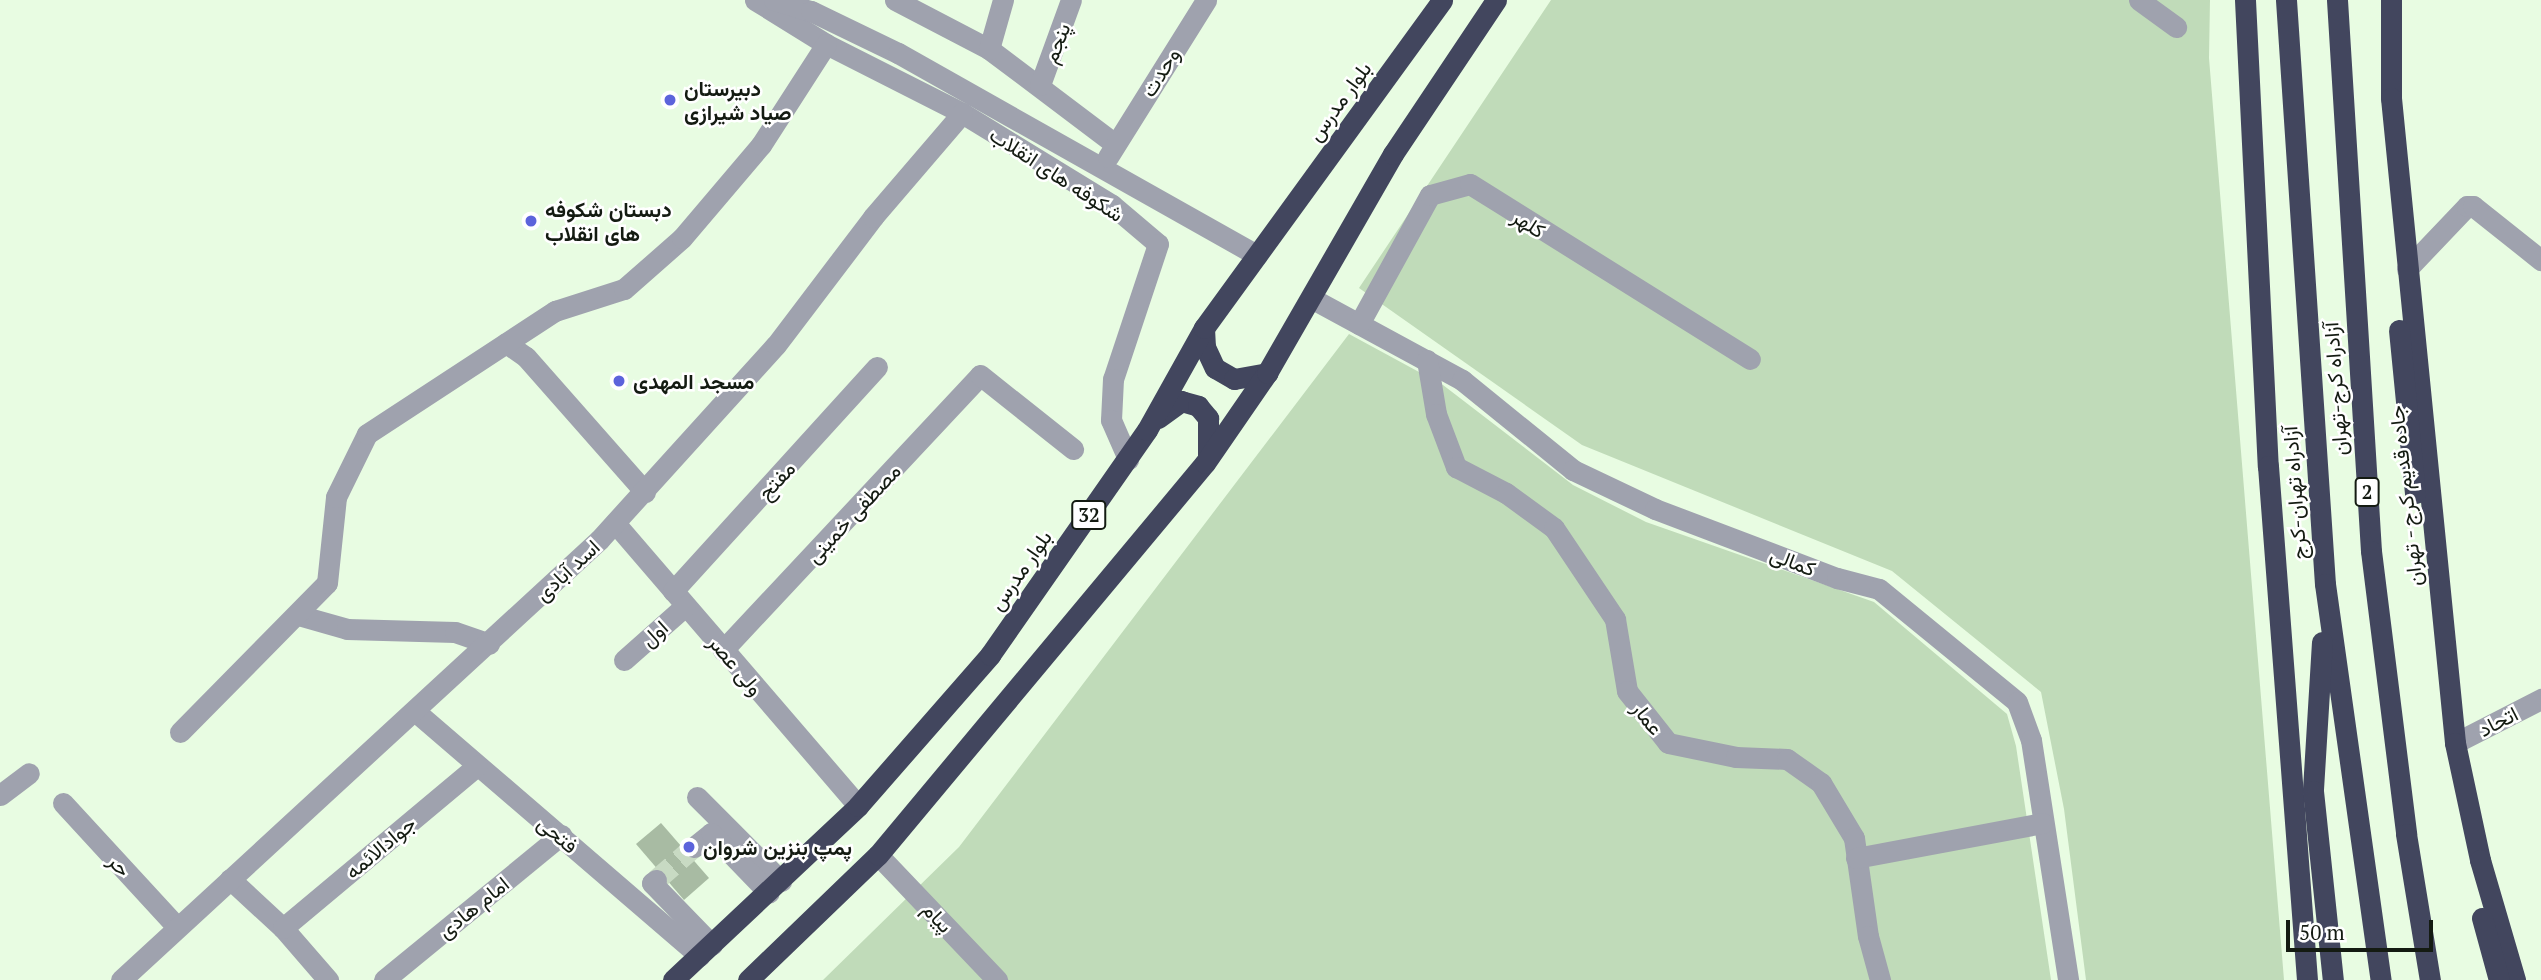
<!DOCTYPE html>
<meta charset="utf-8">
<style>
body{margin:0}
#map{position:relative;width:2541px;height:980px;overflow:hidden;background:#e8fce2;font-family:"PT Serif",Vazirmatn,serif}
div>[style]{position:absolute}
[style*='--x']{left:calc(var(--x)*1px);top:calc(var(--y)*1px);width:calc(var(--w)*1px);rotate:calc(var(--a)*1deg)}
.green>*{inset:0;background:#c0dbb9}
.building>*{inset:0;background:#a8bba3}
.minor-tunnel>*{height:21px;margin-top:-10.5px;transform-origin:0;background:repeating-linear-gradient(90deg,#c8dac3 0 21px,transparent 0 31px)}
.minor>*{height:21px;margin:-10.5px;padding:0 10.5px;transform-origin:10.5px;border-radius:10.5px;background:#9fa2ae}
.highway>*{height:21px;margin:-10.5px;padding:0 10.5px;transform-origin:10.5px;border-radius:10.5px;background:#42465e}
.dots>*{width:19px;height:19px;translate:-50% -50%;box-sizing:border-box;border:4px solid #fff;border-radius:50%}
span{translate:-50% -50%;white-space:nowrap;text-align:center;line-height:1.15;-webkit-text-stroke:5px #fff;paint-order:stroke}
.shield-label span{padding:2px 5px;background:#fff;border:2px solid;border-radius:5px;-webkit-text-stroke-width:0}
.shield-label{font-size:19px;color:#141b12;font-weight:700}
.street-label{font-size:21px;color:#141b12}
.poi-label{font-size:21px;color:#141b12;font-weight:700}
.left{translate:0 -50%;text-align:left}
.scale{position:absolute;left:2286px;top:920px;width:147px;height:32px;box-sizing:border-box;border:4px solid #141b12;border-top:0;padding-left:9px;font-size:21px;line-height:24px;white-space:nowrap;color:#141b12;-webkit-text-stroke:5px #fff;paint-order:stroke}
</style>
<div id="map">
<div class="green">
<div style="clip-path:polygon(1551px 0,2210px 0,2209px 58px,2284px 980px,2086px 980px,2064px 809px,2041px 692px,1892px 571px,1582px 445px,1359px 288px)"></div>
<div style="clip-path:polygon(1349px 334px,1443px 385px,1573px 485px,1646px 522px,1874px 602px,2007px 714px,2016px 746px,2051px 980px,823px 980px,959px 847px)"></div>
</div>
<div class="building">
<div style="clip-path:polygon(661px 823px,709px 878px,684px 900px,636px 844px)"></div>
</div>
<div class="minor-tunnel">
<div style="--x:656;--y:880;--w:50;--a:-41"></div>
</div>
<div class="minor">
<div style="--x:755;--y:0;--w:84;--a:31.8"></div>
<div style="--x:826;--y:44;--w:153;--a:26.9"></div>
<div style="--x:962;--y:113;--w:176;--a:31.5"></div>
<div style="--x:1112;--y:205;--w:60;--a:40.3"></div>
<div style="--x:1158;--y:244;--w:142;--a:108.4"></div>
<div style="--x:1113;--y:379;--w:41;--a:92.8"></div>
<div style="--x:1111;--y:420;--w:43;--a:66.4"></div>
<div style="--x:774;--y:0;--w:39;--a:17"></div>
<div style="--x:811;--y:11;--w:97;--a:25.8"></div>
<div style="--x:898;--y:53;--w:412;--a:29.4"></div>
<div style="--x:895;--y:0;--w:106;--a:27.5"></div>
<div style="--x:989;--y:49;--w:158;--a:37"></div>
<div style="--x:2139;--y:0;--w:46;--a:36.1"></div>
<div style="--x:989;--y:49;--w:51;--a:-74.1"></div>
<div style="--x:1040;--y:85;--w:90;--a:-70"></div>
<div style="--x:1108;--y:157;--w:185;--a:-58"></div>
<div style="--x:2407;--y:269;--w:87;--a:-46.4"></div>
<div style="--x:2467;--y:206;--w:6;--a:0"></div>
<div style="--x:2473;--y:206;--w:87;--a:38.5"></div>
<div style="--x:1311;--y:298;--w:172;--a:28.5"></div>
<div style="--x:1462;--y:380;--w:143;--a:39"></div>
<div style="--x:1573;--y:470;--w:91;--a:25.4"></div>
<div style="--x:1655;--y:509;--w:195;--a:20.8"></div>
<div style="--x:1837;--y:578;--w:43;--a:14.7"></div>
<div style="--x:1879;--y:589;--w:178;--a:39.3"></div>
<div style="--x:2017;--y:702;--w:40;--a:69.8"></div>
<div style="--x:2031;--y:740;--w:243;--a:81.2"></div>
<div style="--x:1359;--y:324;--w:147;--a:-61.2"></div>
<div style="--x:1430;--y:195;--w:41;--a:-15.4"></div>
<div style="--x:1470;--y:184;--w:330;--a:32"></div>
<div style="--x:506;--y:343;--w:24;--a:35"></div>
<div style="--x:526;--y:357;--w:180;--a:48.6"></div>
<div style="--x:1427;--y:360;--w:55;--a:80.5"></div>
<div style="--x:1436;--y:414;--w:57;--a:69.3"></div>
<div style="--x:1456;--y:467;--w:56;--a:27.5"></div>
<div style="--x:1506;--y:493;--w:59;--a:36.1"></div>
<div style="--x:1554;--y:528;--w:110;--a:56.2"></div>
<div style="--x:1615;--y:619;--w:73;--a:80.5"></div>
<div style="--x:1627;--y:691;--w:66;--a:51.7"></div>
<div style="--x:1668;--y:743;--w:69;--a:11.6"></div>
<div style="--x:1736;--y:757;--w:51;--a:2.2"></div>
<div style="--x:1787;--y:759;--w:42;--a:35.2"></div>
<div style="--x:1821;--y:783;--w:64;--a:59"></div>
<div style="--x:1854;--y:838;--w:99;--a:81.9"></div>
<div style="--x:1868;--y:936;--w:46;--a:74.7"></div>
<div style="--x:615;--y:523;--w:373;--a:49.3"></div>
<div style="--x:673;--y:591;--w:303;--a:-47.7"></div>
<div style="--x:298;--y:615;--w:51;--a:15.9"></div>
<div style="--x:347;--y:629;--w:108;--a:1.6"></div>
<div style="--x:455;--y:632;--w:36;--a:19"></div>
<div style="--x:723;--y:650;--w:376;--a:-46.9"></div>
<div style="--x:980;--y:375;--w:119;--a:38.5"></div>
<div style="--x:624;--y:660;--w:81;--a:-41.5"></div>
<div style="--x:416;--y:712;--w:374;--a:40.7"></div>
<div style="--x:180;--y:732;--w:209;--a:-45.4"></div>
<div style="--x:327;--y:583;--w:86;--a:-84"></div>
<div style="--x:336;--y:497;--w:70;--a:-63.8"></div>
<div style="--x:367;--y:434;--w:225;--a:-33.2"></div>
<div style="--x:555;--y:311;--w:72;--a:-17.7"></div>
<div style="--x:624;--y:289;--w:77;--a:-41.3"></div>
<div style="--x:682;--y:238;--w:122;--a:-49.7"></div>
<div style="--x:761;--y:145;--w:120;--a:-57.2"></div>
<div style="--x:2455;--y:743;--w:97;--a:-27.1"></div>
<div style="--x:0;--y:795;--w:36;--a:-37"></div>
<div style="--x:697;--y:797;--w:119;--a:45"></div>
<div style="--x:63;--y:803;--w:168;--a:47.4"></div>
<div style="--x:694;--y:847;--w:22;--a:-39"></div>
<div style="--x:711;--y:833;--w:83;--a:46"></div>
<div style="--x:878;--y:855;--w:173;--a:46.4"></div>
<div style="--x:1856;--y:858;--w:190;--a:-10.6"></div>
<div style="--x:230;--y:879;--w:72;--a:42.8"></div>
<div style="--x:283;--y:928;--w:69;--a:49.1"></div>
<div style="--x:656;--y:880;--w:5;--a:143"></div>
<div style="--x:652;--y:883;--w:86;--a:45.9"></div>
<div style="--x:283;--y:928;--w:253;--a:-39.9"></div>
<div style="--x:121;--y:980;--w:650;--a:-42.63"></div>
<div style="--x:599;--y:540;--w:263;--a:-47.8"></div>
<div style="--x:776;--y:345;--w:161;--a:-52.8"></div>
<div style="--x:873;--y:217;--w:137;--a:-49.4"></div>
<div style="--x:384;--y:980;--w:229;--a:-39.3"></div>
</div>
<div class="highway">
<div style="--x:2245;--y:0;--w:467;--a:87.2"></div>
<div style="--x:2268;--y:466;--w:515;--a:85.66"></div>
<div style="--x:2286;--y:0;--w:585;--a:86.18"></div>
<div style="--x:2325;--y:584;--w:400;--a:82"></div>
<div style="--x:2337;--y:0;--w:552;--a:86.47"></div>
<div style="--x:2371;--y:551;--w:285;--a:82.9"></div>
<div style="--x:2406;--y:834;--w:148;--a:80.7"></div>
<div style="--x:2391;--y:0;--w:98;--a:90"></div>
<div style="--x:2391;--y:98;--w:648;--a:84.33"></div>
<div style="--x:2455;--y:743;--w:120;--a:77.9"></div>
<div style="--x:2480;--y:860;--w:125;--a:73.7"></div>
<div style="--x:1204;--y:328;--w:19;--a:87"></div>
<div style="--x:1205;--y:347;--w:23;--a:65"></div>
<div style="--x:1215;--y:368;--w:22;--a:30"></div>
<div style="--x:1234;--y:379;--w:34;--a:-10"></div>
<div style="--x:2399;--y:330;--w:164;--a:84.4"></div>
<div style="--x:1158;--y:418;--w:29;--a:-36"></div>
<div style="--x:1181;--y:401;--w:18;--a:16"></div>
<div style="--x:1198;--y:406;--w:16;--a:50"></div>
<div style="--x:1208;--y:418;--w:38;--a:90"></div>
<div style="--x:2322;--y:642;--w:149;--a:93.5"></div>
<div style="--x:2313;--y:791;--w:190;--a:84"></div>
<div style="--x:2482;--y:918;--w:64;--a:74.7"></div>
<div style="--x:673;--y:980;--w:254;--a:-43.2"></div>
<div style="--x:858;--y:806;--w:201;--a:-48.8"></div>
<div style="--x:990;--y:655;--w:274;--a:-55.1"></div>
<div style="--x:1147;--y:430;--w:117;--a:-60.8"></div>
<div style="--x:1204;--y:328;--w:405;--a:-54"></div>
<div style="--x:748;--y:980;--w:180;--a:-43.9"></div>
<div style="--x:878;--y:855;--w:510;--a:-50.17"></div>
<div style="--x:1205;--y:463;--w:109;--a:-55.4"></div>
<div style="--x:1267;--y:373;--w:253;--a:-60.1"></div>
<div style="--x:1393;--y:154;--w:185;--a:-56.2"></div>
</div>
<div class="dots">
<div style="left:670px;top:100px;background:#5c63db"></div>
<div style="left:531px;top:221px;background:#5c63db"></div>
<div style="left:619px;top:381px;background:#5c63db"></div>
<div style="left:689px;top:847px;background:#5c63db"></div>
</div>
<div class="shield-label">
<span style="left:2367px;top:492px">2</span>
<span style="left:1089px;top:515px">32</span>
</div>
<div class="street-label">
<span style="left:1056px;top:43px;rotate:-69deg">پنجم</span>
<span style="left:1160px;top:72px;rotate:-58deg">وحدت</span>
<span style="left:1339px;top:101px;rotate:-54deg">بلوار مدرس</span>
<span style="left:1057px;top:174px;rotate:33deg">شکوفه های انقلاب</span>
<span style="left:1529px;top:223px;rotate:33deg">کلهر</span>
<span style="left:2335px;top:389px;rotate:-94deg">آزادراه کرج-تهران</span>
<span style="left:776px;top:480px;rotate:-47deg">مفتح</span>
<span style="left:2294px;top:493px;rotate:-94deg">آزادراه تهران-کرج</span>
<span style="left:2405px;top:496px;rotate:-96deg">جاده قدیم کرج - تهران</span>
<span style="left:853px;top:513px;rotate:-47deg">مصطفی خمینی</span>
<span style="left:1793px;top:561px;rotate:21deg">کمالی</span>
<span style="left:567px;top:570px;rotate:-43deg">اسد آبادی</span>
<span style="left:1020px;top:570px;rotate:-55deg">بلوار مدرس</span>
<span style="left:654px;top:633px;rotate:-42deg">اول</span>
<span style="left:736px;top:665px;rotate:50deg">ولی عصر</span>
<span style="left:1648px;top:718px;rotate:52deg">عمار</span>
<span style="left:2498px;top:721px;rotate:-27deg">اتحاد</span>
<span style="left:558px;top:834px;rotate:40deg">فتحی</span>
<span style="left:380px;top:847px;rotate:-40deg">جوادالائمه</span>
<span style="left:120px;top:865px;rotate:48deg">حر</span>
<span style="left:473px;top:907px;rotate:-39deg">امام هادی</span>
<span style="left:938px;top:917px;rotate:47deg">پیام</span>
</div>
<div class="poi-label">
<span class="left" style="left:684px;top:100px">دبیرستان<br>صیاد شیرازی</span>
<span class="left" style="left:545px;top:221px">دبستان شکوفه<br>های انقلاب</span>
<span class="left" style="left:633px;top:381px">مسجد المهدی</span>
<span class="left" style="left:703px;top:847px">پمپ بنزین شروان</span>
</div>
<div class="scale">50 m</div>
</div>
